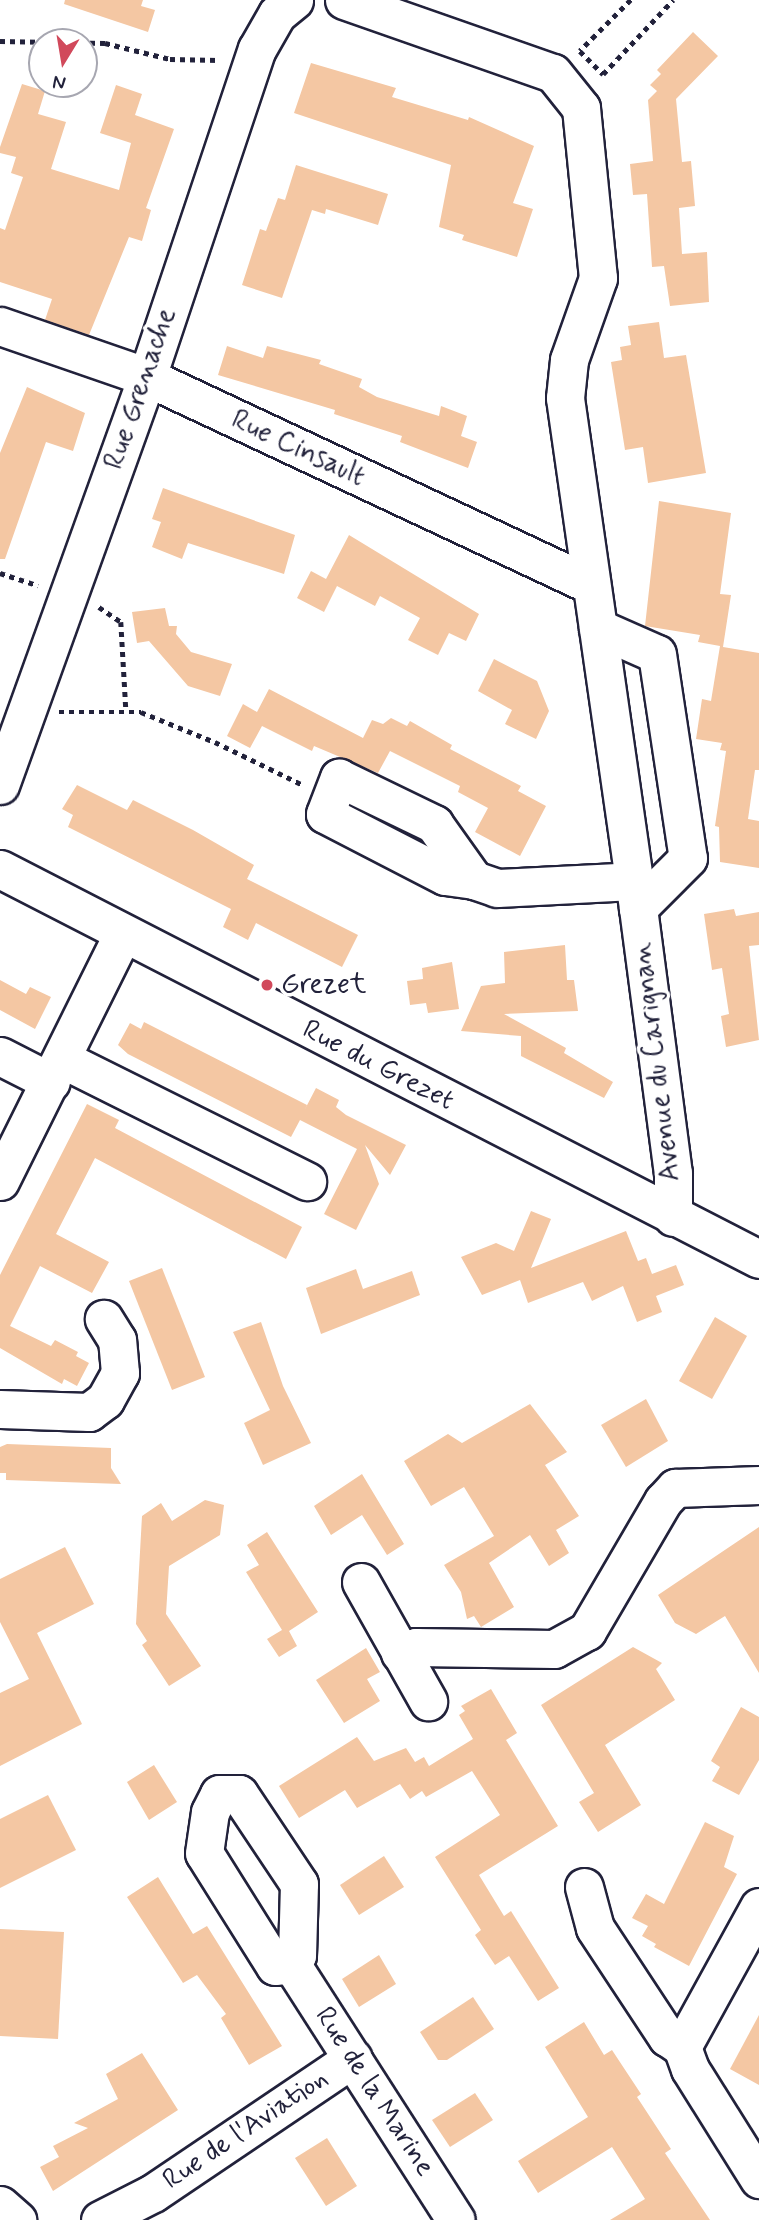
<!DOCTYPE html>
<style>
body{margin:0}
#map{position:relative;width:759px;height:2220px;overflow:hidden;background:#fff;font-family:Mynerve,sans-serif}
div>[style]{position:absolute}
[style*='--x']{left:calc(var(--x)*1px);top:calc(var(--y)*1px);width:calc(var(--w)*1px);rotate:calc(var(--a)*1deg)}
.building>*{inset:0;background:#f4c7a3}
.path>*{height:4.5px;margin-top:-2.25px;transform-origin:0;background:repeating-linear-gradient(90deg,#22223b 0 5px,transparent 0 10px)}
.roads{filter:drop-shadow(2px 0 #22223b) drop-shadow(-2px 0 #22223b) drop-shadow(0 2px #22223b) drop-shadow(0 -2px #22223b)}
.minor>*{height:37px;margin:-18.5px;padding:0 18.5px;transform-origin:18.5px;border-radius:18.5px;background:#fff}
.dots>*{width:19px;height:19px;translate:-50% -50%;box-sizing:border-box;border:4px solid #fff;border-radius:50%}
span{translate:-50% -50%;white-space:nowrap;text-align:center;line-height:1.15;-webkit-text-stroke:7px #fff;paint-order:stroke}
.street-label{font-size:28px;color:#22223b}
.poi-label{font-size:28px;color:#22223b}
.left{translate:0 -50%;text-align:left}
.north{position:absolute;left:28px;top:28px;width:70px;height:70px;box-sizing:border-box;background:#fff;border:2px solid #a7a7b1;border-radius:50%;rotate:191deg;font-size:19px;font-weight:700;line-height:28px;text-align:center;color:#22223b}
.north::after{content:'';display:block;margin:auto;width:24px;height:32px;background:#d1495b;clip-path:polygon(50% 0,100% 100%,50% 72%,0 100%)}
</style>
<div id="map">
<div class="building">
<div style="clip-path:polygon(65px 0,143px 0,141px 6px,155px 10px,148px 32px,64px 4px)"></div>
<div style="clip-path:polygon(693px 32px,718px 56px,676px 99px,682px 162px,691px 161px,695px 206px,679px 208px,682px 254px,707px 252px,709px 302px,670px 306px,664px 266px,652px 267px,647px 194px,633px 195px,630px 164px,653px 161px,648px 100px,657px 91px,650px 85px,661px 74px,657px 70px)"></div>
<div style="clip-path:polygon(311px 63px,396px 88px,392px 97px,468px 120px,469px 117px,534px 146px,513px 203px,533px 209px,517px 257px,462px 240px,464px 235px,439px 227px,451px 165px,294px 113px)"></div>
<div style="clip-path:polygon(22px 84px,45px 91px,38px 114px,66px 122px,51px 169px,119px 190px,131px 143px,100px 133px,116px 85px,142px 94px,135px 115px,174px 129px,146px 208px,151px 210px,142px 241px,129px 237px,89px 335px,45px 320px,52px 299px,0 282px,0 228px,5px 230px,23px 177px,11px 173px,16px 157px,0 153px,0 147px)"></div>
<div style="clip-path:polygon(296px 165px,388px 194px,378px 225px,326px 209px,325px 214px,312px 210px,282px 298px,242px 285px,260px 229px,266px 231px,278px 198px,285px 200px)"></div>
<div style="clip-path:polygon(659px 322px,664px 358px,686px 355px,706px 473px,648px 483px,643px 447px,625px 450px,611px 362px,622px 360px,620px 347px,631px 345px,628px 326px)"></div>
<div style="clip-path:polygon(227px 346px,263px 358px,267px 346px,321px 360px,319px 364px,362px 379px,359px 387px,377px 397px,439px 416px,441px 406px,467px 416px,461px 436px,477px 442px,468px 468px,400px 442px,402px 436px,334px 414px,335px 410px,218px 375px)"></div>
<div style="clip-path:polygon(27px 387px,85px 413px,73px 451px,46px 442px,5px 559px,0 559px,0 453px)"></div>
<div style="clip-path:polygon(163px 488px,295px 535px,284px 574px,188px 543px,182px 559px,152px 547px,161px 522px,152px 519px)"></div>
<div style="clip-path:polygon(659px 501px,731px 513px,720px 594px,731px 595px,723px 647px,759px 653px,759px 770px,755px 770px,748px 819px,759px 821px,759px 868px,720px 862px,719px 827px,715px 826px,726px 751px,720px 750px,722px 743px,696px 739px,702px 699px,711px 701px,720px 646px,698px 642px,700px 635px,645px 626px)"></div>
<div style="clip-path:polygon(349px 535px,479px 614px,466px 641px,449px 633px,438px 655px,408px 640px,420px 618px,380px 596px,375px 606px,337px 586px,324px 612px,297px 598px,311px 571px,326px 579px)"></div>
<div style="clip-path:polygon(165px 608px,169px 626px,177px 626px,176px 634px,191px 652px,232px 664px,220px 696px,188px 686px,149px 641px,137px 643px,132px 612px)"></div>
<div style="clip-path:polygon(494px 659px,537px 681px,549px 711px,536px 739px,505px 724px,512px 710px,478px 691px)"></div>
<div style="clip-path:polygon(269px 689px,363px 738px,372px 720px,383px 724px,391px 718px,407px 726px,410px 721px,452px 745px,450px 749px,521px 786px,518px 791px,546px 806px,520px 856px,475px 832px,488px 808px,458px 792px,460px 786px,390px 751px,378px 773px,314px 746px,312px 751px,262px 726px,250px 748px,227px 736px,243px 704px,257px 712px)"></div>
<div style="clip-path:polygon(77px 785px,127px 810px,133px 800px,193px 830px,254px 865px,247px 879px,358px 935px,342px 967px,256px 923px,248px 940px,223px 927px,231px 909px,68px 827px,73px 815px,62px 809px)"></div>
<div style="clip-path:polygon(734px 909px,736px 916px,759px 912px,759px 945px,749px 946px,759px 1040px,726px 1047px,721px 1016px,729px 1014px,722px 968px,712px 970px,704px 914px)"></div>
<div style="clip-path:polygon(565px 945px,567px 980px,574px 980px,578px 1011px,504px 1014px,566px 1048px,564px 1053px,613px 1082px,604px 1098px,521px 1056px,521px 1036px,461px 1031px,481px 986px,505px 983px,504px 952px)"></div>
<div style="clip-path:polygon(452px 962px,459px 1009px,428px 1013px,426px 1003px,410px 1005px,407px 981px,423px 979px,422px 968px)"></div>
<div style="clip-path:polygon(0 980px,26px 994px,30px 987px,51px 997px,35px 1029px,0 1010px)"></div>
<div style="clip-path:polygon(144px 1022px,307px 1105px,304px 1111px,316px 1088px,339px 1100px,336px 1107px,346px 1115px,406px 1145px,390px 1175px,365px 1145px,379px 1184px,356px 1230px,324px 1214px,357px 1149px,300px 1120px,291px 1137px,128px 1054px,118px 1045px,130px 1023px,141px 1029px)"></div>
<div style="clip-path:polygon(87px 1104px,119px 1120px,115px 1128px,302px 1227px,286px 1259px,95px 1158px,56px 1234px,109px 1262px,92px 1293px,40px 1266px,10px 1326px,51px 1346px,55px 1340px,78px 1352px,76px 1356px,89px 1363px,77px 1386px,64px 1379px,62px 1384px,0 1348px,0 1275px)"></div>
<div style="clip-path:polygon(531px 1211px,551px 1219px,531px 1268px,626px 1231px,638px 1261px,646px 1258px,652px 1274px,676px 1265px,684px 1285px,656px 1296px,662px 1312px,637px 1322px,623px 1286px,592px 1301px,583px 1282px,528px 1303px,520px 1280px,482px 1295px,461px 1257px,496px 1243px,514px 1251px)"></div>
<div style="clip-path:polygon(162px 1268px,205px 1377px,172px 1390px,129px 1281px)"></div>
<div style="clip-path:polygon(356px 1269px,363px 1289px,412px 1271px,420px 1295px,321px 1334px,306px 1288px)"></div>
<div style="clip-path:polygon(715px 1317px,747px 1336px,712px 1399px,679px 1381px)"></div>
<div style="clip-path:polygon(261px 1322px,283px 1386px,311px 1443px,263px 1465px,244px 1423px,270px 1410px,233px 1332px)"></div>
<div style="clip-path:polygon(646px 1399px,668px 1441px,626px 1467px,601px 1425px)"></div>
<div style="clip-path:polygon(530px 1404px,567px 1452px,545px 1465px,579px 1516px,556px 1530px,569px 1553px,549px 1566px,530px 1535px,489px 1563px,514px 1607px,481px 1627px,474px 1616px,467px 1619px,461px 1592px,444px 1565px,494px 1536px,464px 1487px,431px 1506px,404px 1461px,448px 1434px,462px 1443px)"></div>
<div style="clip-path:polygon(7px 1444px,111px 1448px,111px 1468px,121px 1484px,6px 1480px,6px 1473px,0 1473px,0 1447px)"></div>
<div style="clip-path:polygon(362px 1474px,404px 1544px,387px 1555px,362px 1515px,331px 1535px,314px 1506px)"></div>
<div style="clip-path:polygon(205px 1500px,224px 1505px,220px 1535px,169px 1566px,166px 1614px,201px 1666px,169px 1686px,142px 1645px,147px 1641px,136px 1624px,142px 1516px,161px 1503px,172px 1521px)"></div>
<div style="clip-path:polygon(759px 1527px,759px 1673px,725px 1616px,696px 1634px,675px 1623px,658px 1595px)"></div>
<div style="clip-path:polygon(267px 1532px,318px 1612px,289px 1631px,297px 1646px,279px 1657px,267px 1639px,282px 1630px,246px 1572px,259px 1565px,247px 1545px)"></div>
<div style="clip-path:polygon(65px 1547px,94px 1604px,37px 1633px,82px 1724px,0 1766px,0 1693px,29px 1679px,0 1622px,0 1579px)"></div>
<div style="clip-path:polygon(633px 1647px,662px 1663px,656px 1669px,675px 1700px,605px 1745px,641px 1805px,598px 1832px,579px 1802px,594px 1793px,541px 1705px)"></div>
<div style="clip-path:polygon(366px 1648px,380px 1672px,367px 1679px,380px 1701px,344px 1723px,316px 1680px)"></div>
<div style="clip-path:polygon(491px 1689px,517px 1733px,506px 1740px,558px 1826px,479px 1875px,504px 1916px,511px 1911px,559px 1988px,538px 2001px,509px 1956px,495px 1965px,475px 1935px,481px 1930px,435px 1857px,500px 1815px,472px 1771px,426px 1797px,422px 1791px,410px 1799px,400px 1784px,357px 1808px,345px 1790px,299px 1818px,279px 1786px,357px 1737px,374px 1761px,406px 1748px,415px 1762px,424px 1757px,429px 1766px,473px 1739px,459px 1715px,465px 1711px,461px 1706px)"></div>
<div style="clip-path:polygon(741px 1707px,759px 1717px,759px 1760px,739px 1795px,712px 1781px,720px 1767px,711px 1761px)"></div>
<div style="clip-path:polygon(154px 1765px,177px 1802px,149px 1820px,127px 1782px)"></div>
<div style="clip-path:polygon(48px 1795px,76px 1850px,0 1888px,0 1819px)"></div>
<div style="clip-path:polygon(705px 1822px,734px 1836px,724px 1867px,737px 1874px,689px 1966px,654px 1947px,656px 1944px,642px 1936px,648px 1926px,632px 1918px,646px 1894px,664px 1904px)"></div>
<div style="clip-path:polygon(384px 1856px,404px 1887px,359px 1915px,340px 1885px)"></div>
<div style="clip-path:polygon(158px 1877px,193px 1934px,207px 1926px,282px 2046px,249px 2065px,221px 2018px,226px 2014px,197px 1975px,183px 1983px,127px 1897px)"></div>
<div style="clip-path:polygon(0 1929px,64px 1932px,58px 2039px,0 2036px)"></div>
<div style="clip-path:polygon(379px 1955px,396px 1984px,359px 2007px,342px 1979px)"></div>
<div style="clip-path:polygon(473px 1997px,494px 2029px,447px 2060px,438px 2060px,420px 2032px)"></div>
<div style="clip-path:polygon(759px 2015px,759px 2085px,730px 2069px)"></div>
<div style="clip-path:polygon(584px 2022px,604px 2055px,612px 2050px,641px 2094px,637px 2097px,671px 2149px,665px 2153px,710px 2220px,610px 2220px,645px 2199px,612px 2147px,538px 2193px,518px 2161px,588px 2117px,545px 2047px)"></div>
<div style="clip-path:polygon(142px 2053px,178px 2110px,53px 2191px,40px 2167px,59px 2157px,53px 2146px,88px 2128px,74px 2123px,118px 2099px,106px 2074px)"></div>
<div style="clip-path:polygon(475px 2093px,493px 2120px,450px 2147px,432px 2120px)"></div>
<div style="clip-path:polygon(327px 2138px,357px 2186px,326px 2206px,295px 2158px)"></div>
</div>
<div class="path">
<div style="--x:631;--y:0;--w:72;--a:135"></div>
<div style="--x:580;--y:51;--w:33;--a:45"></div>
<div style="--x:603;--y:74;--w:102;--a:-46.6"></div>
<div style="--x:0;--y:41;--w:105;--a:1.1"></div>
<div style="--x:105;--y:43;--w:67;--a:13.8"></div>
<div style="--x:170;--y:59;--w:49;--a:1.2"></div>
<div style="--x:0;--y:573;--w:40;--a:18"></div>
<div style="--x:99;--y:607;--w:27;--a:34"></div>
<div style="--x:121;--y:622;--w:87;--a:86.7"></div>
<div style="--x:59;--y:712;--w:82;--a:0"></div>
<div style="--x:141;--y:712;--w:80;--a:22.1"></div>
<div style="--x:215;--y:742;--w:98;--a:26"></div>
</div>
<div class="roads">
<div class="minor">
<div style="--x:344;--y:0;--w:221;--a:19.3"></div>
<div style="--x:553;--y:73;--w:45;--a:51.3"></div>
<div style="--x:581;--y:108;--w:171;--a:84.3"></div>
<div style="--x:598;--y:278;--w:87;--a:109.5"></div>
<div style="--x:569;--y:360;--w:38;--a:96"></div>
<div style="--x:565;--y:398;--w:515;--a:81.85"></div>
<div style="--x:638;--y:908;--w:267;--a:82.5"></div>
<div style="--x:673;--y:1173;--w:44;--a:90"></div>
<div style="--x:0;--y:326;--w:156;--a:19.1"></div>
<div style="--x:147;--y:377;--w:490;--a:25.1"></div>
<div style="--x:598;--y:628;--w:64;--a:23.8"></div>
<div style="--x:657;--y:654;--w:206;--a:81.4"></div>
<div style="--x:688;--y:858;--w:71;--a:135"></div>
<div style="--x:0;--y:785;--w:434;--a:-70.2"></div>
<div style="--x:147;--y:377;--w:346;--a:-71.5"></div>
<div style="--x:257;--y:49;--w:40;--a:-60.3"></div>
<div style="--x:277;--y:14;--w:22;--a:-39"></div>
<div style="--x:0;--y:869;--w:853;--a:27.2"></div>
<div style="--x:474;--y:880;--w:29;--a:-172"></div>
<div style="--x:445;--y:876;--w:135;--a:-152.7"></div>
<div style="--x:325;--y:814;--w:39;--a:-69"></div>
<div style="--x:339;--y:778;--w:106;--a:25.8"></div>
<div style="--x:434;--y:824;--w:69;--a:54.5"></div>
<div style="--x:474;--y:880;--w:24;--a:19"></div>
<div style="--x:497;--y:888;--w:137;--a:-2.9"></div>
<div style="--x:0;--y:1056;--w:57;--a:27"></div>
<div style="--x:62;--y:1059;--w:274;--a:26.5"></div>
<div style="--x:0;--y:1181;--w:275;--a:-63.6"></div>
<div style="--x:0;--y:1409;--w:89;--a:1.9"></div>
<div style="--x:89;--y:1412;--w:20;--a:-37"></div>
<div style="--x:105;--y:1400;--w:31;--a:-61"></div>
<div style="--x:120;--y:1373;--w:33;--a:-95"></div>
<div style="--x:117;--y:1340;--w:25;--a:-122"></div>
<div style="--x:361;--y:1582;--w:137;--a:60.6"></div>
<div style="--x:400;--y:1653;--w:17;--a:-21"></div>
<div style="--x:416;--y:1647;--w:138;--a:0.8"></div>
<div style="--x:554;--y:1649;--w:38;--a:-29"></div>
<div style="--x:587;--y:1631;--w:151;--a:-59.7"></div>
<div style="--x:663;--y:1501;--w:18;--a:-47"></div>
<div style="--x:675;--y:1488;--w:84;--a:-2"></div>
<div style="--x:219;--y:1794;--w:20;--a:0"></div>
<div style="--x:239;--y:1794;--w:108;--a:56.3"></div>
<div style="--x:299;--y:1884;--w:71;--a:91.6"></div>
<div style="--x:297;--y:1955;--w:11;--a:117"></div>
<div style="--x:292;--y:1965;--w:17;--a:177"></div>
<div style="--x:275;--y:1966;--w:133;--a:-122.1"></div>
<div style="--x:204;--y:1853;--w:41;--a:-81.7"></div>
<div style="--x:210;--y:1812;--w:20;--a:-63"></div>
<div style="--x:584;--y:1887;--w:42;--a:75"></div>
<div style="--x:595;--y:1928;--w:131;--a:56.6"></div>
<div style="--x:667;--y:2037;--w:18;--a:34"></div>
<div style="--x:759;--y:1907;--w:160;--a:118.8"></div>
<div style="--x:682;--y:2047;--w:23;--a:70"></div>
<div style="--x:690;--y:2069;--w:130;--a:57.9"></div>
<div style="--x:292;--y:1965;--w:303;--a:57.3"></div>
<div style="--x:0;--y:2205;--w:23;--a:41"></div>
<div style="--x:100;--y:2220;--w:59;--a:-27"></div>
<div style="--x:153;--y:2193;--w:241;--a:-34"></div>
</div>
</div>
<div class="dots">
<div style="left:267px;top:985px;background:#d1495b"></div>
</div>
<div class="street-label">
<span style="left:141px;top:389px;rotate:-71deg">Rue Grenache</span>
<span style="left:298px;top:449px;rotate:25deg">Rue Cinsault</span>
<span style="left:657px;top:1062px;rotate:-97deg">Avenue du Carignan</span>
<span style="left:378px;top:1066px;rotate:27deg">Rue du Grezet</span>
<span style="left:374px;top:2092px;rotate:57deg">Rue de la Marine</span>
<span style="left:246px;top:2130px;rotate:-34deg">Rue de l'Aviation</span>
</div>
<div class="poi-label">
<span class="left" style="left:281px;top:985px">Grezet</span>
</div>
<div class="north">N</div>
</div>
